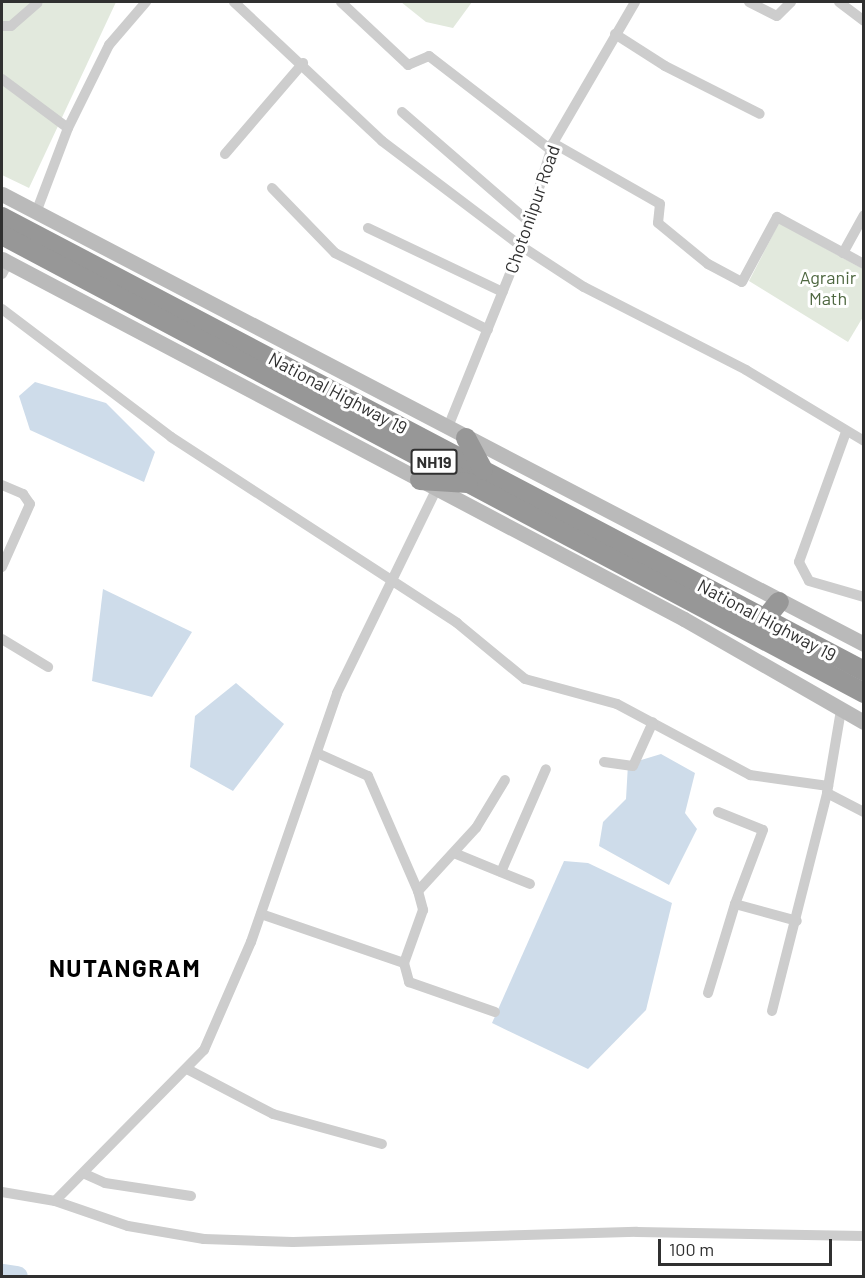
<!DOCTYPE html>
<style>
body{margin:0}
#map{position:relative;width:865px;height:1278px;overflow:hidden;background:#fff;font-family:Barlow,sans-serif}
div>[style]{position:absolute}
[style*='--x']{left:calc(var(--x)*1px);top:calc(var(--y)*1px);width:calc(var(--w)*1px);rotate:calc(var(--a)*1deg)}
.green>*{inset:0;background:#e2e9dd}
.water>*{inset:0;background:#cedcea}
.river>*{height:21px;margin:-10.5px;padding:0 10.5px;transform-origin:10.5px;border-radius:10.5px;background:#cedcea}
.street>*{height:10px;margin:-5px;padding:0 5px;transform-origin:5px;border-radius:5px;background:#cdcdcd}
.secondary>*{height:15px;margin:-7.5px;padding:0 7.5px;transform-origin:7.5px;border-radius:7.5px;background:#bababa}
.highway>*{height:20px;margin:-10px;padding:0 10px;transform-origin:10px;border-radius:10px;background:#979797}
span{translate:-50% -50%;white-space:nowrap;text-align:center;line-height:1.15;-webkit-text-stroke:6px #fff;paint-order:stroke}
.shield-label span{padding:2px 4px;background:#fff;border:2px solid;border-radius:4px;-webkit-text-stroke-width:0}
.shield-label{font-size:16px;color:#303030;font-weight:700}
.street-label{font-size:18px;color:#303030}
.park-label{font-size:18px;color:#4f6841}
.district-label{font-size:24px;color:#000;font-weight:700;letter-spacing:1.5px}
.frame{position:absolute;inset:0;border:3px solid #303030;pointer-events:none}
.scale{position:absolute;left:658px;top:1239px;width:174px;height:27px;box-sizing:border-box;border:3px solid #303030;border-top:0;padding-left:8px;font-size:18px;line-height:21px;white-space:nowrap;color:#303030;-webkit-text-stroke:4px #fff;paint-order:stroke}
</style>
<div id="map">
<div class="green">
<div style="clip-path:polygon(2px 2px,116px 2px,29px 188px,2px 175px)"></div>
<div style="clip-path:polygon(401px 2px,472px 2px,453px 28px,426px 22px)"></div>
<div style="clip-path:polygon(779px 223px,863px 269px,863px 317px,848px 342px,749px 281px)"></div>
</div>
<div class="water">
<div style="clip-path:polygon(35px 382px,106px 403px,155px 452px,144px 482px,30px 430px,19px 396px)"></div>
<div style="clip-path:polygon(103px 589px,192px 632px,152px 697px,92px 681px)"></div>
<div style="clip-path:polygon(236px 683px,284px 724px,233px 791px,190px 767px,195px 716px)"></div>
<div style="clip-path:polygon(661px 754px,695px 773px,685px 813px,697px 829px,669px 885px,599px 846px,603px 822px,626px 799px,628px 764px)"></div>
<div style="clip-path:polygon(564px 861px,588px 863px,672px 903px,646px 1010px,588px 1069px,492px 1023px)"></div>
</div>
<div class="river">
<div style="--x:2;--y:1274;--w:15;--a:8"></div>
</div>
<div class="street">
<div style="--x:234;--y:2;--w:203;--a:43.2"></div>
<div style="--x:382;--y:141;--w:174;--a:37.1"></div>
<div style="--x:521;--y:246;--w:75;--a:33.1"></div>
<div style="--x:584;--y:287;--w:182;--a:27.1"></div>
<div style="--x:746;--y:370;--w:138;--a:31"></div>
<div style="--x:341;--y:2;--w:92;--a:43.2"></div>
<div style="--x:408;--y:65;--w:23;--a:-23"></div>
<div style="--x:429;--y:56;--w:154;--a:37.6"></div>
<div style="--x:749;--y:2;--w:31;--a:27"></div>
<div style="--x:777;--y:16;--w:20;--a:-45"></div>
<div style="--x:839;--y:2;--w:31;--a:37"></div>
<div style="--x:2;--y:26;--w:9;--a:0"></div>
<div style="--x:11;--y:26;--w:35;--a:-41"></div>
<div style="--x:615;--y:34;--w:59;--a:32.6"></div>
<div style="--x:665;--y:66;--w:106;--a:26.8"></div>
<div style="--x:2;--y:79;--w:82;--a:36.6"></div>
<div style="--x:402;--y:112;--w:167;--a:40.9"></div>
<div style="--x:553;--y:143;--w:123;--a:29.7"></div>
<div style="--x:660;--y:204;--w:19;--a:96"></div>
<div style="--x:658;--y:223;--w:65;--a:39.4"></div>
<div style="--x:708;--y:264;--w:38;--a:28"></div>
<div style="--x:742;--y:282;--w:74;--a:-61.7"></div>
<div style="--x:777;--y:217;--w:99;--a:28.4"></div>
<div style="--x:225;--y:154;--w:120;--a:-49.4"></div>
<div style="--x:272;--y:188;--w:91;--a:45.9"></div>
<div style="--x:335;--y:253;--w:171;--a:26.7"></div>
<div style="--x:37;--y:210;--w:88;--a:-69.3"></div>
<div style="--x:68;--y:128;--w:93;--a:-63.7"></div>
<div style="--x:109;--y:45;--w:57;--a:-49.3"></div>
<div style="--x:368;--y:228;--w:149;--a:25.4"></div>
<div style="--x:843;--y:253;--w:43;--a:-61.1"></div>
<div style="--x:2;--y:274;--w:13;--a:-61"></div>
<div style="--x:2;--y:309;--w:212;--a:37.1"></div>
<div style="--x:171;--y:437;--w:341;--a:33"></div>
<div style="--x:457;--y:623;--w:88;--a:39.5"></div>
<div style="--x:525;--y:679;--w:95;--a:15.2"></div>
<div style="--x:617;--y:704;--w:151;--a:28.1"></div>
<div style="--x:750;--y:775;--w:79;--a:8"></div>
<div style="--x:448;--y:427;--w:195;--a:-68"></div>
<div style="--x:521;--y:246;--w:108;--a:-72.7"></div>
<div style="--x:553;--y:143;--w:163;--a:-59.8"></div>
<div style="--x:846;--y:432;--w:138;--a:109.9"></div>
<div style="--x:799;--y:562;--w:21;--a:62"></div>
<div style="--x:809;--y:581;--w:57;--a:16.2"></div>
<div style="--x:2;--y:485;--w:23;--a:23"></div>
<div style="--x:23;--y:494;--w:12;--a:55"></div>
<div style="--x:30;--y:504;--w:69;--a:114"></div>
<div style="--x:2;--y:639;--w:54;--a:31.3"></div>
<div style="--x:317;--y:753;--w:56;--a:24.3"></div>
<div style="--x:368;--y:776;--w:125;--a:66.5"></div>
<div style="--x:418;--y:891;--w:20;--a:75"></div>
<div style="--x:423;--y:910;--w:56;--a:109.7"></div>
<div style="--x:404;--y:963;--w:20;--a:75"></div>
<div style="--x:409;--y:982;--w:91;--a:19.2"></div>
<div style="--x:604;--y:762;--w:29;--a:8"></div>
<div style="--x:633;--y:766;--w:48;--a:-65.6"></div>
<div style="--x:827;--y:793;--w:42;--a:27.2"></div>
<div style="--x:718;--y:812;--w:48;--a:21.8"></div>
<div style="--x:763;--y:830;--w:79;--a:110.7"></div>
<div style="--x:454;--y:853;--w:82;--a:22.2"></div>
<div style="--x:501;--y:872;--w:112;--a:-66.4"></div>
<div style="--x:418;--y:891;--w:86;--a:-47.4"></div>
<div style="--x:476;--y:828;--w:56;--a:-58.9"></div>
<div style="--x:261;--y:914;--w:151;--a:18.9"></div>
<div style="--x:708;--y:993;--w:93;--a:-73.1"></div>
<div style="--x:735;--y:904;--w:64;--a:15.3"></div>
<div style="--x:772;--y:1011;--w:225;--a:-75.8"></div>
<div style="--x:827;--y:793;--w:84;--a:-80.4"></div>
<div style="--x:187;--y:1069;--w:97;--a:27.6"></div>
<div style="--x:273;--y:1114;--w:113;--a:15.4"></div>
<div style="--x:85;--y:1174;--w:22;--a:24"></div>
<div style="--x:105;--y:1183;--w:87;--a:8.6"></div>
<div style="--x:2;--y:1192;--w:54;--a:9.6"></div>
<div style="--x:55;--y:1201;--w:212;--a:-45.4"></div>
<div style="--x:204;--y:1050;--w:118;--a:-66.5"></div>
<div style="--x:251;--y:942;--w:263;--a:-70.9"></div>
<div style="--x:337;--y:693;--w:228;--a:-64"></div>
<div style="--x:55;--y:1201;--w:77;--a:18.9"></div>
<div style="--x:128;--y:1226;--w:77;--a:9.7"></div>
<div style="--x:204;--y:1239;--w:89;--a:1.9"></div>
<div style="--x:293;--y:1242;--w:344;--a:-1.7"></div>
<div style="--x:637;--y:1232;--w:227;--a:1"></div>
</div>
<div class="secondary">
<div style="--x:2;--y:194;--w:972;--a:27.57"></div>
<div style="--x:2;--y:259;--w:771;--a:27.83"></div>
<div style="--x:684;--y:619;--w:207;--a:29.8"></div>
</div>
<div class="highway">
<div style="--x:2;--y:217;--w:974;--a:27.77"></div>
<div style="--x:2;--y:235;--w:976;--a:27.98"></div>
<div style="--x:466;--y:438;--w:36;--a:62"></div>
<div style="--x:420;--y:480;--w:48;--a:3.6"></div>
<div style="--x:765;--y:619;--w:22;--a:-51"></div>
</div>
<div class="shield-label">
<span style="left:434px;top:462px">NH19</span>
</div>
<div class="street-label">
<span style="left:532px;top:209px;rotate:-71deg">Chotonilpur Road</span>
<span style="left:338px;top:393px;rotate:28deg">National Highway 19</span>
<span style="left:767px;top:620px;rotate:28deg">National Highway 19</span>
</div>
<div class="park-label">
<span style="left:828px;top:288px">Agranir<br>Math</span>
</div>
<div class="district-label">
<span style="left:125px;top:968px">NUTANGRAM</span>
</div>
<div class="frame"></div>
<div class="scale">100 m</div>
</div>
